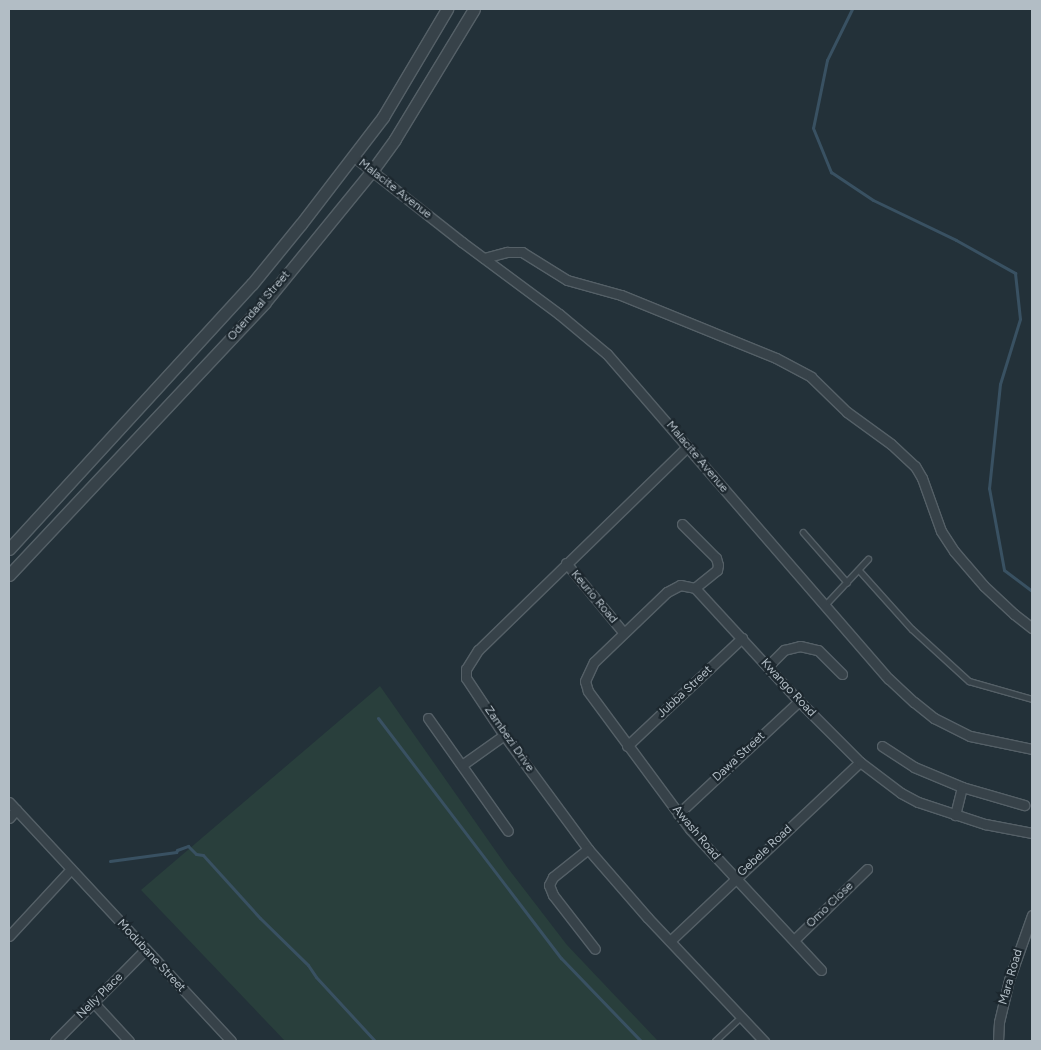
<!DOCTYPE html>
<style>
body{margin:0}
#map{position:relative;width:1041px;height:1050px;overflow:hidden;background:#233139;font-family:Figtree,sans-serif}
div>[style]{position:absolute}
[style*='--x']{left:calc(var(--x)*1px);top:calc(var(--y)*1px);width:calc(var(--w)*1px);rotate:calc(var(--a)*1deg)}
.green>*{inset:0;background:#293f3c}
.stream>*{height:3px;margin:-1.5px;padding:0 1.5px;transform-origin:1.5px;border-radius:1.5px;background:#395162}
.roads{filter:drop-shadow(1px 0 #556067) drop-shadow(-1px 0 #556067) drop-shadow(0 1px #556067) drop-shadow(0 -1px #556067)}
.service>*{height:4.5px;margin:-2.25px;padding:0 2.25px;transform-origin:2.25px;border-radius:2.25px;background:#374249}
.minor>*{height:9px;margin:-4.5px;padding:0 4.5px;transform-origin:4.5px;border-radius:4.5px;background:#374249}
.tertiary>*{height:11px;margin:-5.5px;padding:0 5.5px;transform-origin:5.5px;border-radius:5.5px;background:#374249}
span{translate:-50% -50%;white-space:nowrap;text-align:center;line-height:1.15;-webkit-text-stroke:4.5px #1c272e;paint-order:stroke}
.street-label{font-size:12px;color:#b2bdc5}
.frame{position:absolute;inset:0;border:10px solid #b2bdc5;pointer-events:none}
</style>
<div id="map">
<div class="green">
<div style="clip-path:polygon(380px 686px,507px 867px,567px 945px,658px 1041px,285px 1041px,141px 890px)"></div>
</div>
<div class="stream">
<div style="--x:852;--y:9;--w:57;--a:116.1"></div>
<div style="--x:827;--y:60;--w:69;--a:101.6"></div>
<div style="--x:813;--y:128;--w:48;--a:67.8"></div>
<div style="--x:831;--y:172;--w:50;--a:33.7"></div>
<div style="--x:873;--y:200;--w:92;--a:25.7"></div>
<div style="--x:956;--y:240;--w:68;--a:29.2"></div>
<div style="--x:1015;--y:273;--w:46;--a:83.8"></div>
<div style="--x:1020;--y:319;--w:68;--a:107.1"></div>
<div style="--x:1000;--y:384;--w:105;--a:96"></div>
<div style="--x:989;--y:488;--w:83;--a:79.6"></div>
<div style="--x:1004;--y:570;--w:35;--a:37"></div>
<div style="--x:378;--y:718;--w:302;--a:52.7"></div>
<div style="--x:561;--y:958;--w:115;--a:46.1"></div>
<div style="--x:110;--y:861;--w:67;--a:-7.8"></div>
<div style="--x:176;--y:852;--w:2;--a:-63"></div>
<div style="--x:177;--y:850;--w:12;--a:-20"></div>
<div style="--x:188;--y:846;--w:11;--a:45"></div>
<div style="--x:196;--y:854;--w:7;--a:8"></div>
<div style="--x:203;--y:855;--w:85;--a:47.9"></div>
<div style="--x:260;--y:918;--w:67;--a:44.4"></div>
<div style="--x:308;--y:965;--w:14;--a:56"></div>
<div style="--x:316;--y:977;--w:87;--a:47.3"></div>
</div>
<div class="roads">
<div class="service">
<div style="--x:803;--y:532;--w:67;--a:48.7"></div>
<div style="--x:859;--y:570;--w:79;--a:48.1"></div>
<div style="--x:912;--y:629;--w:77;--a:42.4"></div>
<div style="--x:969;--y:681;--w:66;--a:15.9"></div>
<div style="--x:825;--y:605;--w:63;--a:-46.9"></div>
<div style="--x:715;--y:1041;--w:35;--a:-43"></div>
</div>
<div class="minor">
<div style="--x:354;--y:157;--w:137;--a:38.2"></div>
<div style="--x:462;--y:242;--w:121;--a:36.6"></div>
<div style="--x:559;--y:314;--w:62;--a:39.8"></div>
<div style="--x:607;--y:354;--w:430;--a:49.1"></div>
<div style="--x:889;--y:679;--w:34;--a:43"></div>
<div style="--x:914;--y:702;--w:26;--a:39"></div>
<div style="--x:934;--y:718;--w:40;--a:26.6"></div>
<div style="--x:970;--y:736;--w:63;--a:11.8"></div>
<div style="--x:484;--y:258;--w:24;--a:-15"></div>
<div style="--x:507;--y:252;--w:15;--a:0"></div>
<div style="--x:522;--y:252;--w:53;--a:31.9"></div>
<div style="--x:567;--y:280;--w:56;--a:15.5"></div>
<div style="--x:621;--y:295;--w:167;--a:22.1"></div>
<div style="--x:776;--y:358;--w:40;--a:28"></div>
<div style="--x:811;--y:377;--w:50;--a:44.2"></div>
<div style="--x:847;--y:412;--w:54;--a:36"></div>
<div style="--x:891;--y:444;--w:33;--a:43"></div>
<div style="--x:915;--y:466;--w:14;--a:60"></div>
<div style="--x:922;--y:478;--w:56;--a:70.3"></div>
<div style="--x:941;--y:531;--w:24;--a:57"></div>
<div style="--x:954;--y:551;--w:46;--a:49.4"></div>
<div style="--x:984;--y:586;--w:41;--a:43"></div>
<div style="--x:1014;--y:614;--w:23;--a:38"></div>
<div style="--x:687;--y:447;--w:291;--a:135.8"></div>
<div style="--x:478;--y:650;--w:22;--a:122"></div>
<div style="--x:466;--y:669;--w:9;--a:90"></div>
<div style="--x:466;--y:678;--w:69;--a:56.3"></div>
<div style="--x:504;--y:735;--w:142;--a:53.6"></div>
<div style="--x:588;--y:849;--w:91;--a:49"></div>
<div style="--x:648;--y:918;--w:169;--a:46.7"></div>
<div style="--x:682;--y:524;--w:48;--a:45"></div>
<div style="--x:716;--y:558;--w:7;--a:74"></div>
<div style="--x:718;--y:565;--w:5;--a:101"></div>
<div style="--x:717;--y:570;--w:28;--a:141"></div>
<div style="--x:566;--y:563;--w:89;--a:50.4"></div>
<div style="--x:768;--y:666;--w:23;--a:-45"></div>
<div style="--x:784;--y:650;--w:16;--a:-14"></div>
<div style="--x:800;--y:646;--w:18;--a:13"></div>
<div style="--x:818;--y:650;--w:34;--a:45"></div>
<div style="--x:428;--y:718;--w:138;--a:54.7"></div>
<div style="--x:627;--y:746;--w:158;--a:-43.2"></div>
<div style="--x:882;--y:746;--w:38;--a:33"></div>
<div style="--x:914;--y:767;--w:52;--a:22.6"></div>
<div style="--x:962;--y:787;--w:29;--a:104"></div>
<div style="--x:462;--y:765;--w:52;--a:-35.5"></div>
<div style="--x:962;--y:787;--w:65;--a:16.2"></div>
<div style="--x:9;--y:802;--w:326;--a:47.1"></div>
<div style="--x:678;--y:814;--w:166;--a:-43"></div>
<div style="--x:9;--y:818;--w:11;--a:-49"></div>
<div style="--x:588;--y:849;--w:45;--a:141.3"></div>
<div style="--x:553;--y:877;--w:9;--a:117"></div>
<div style="--x:549;--y:885;--w:11;--a:68"></div>
<div style="--x:553;--y:895;--w:68;--a:52.1"></div>
<div style="--x:9;--y:936;--w:91;--a:-47.2"></div>
<div style="--x:794;--y:940;--w:102;--a:-44.2"></div>
<div style="--x:670;--y:941;--w:261;--a:-43.3"></div>
<div style="--x:821;--y:970;--w:192;--a:-132.9"></div>
<div style="--x:690;--y:829;--w:172;--a:-126.5"></div>
<div style="--x:588;--y:691;--w:10;--a:-107"></div>
<div style="--x:585;--y:681;--w:21;--a:-65"></div>
<div style="--x:594;--y:662;--w:101;--a:-43.8"></div>
<div style="--x:667;--y:592;--w:15;--a:-28"></div>
<div style="--x:680;--y:585;--w:15;--a:11"></div>
<div style="--x:695;--y:588;--w:154;--a:47.4"></div>
<div style="--x:799;--y:701;--w:86;--a:45"></div>
<div style="--x:860;--y:762;--w:51;--a:37.1"></div>
<div style="--x:901;--y:793;--w:19;--a:28"></div>
<div style="--x:918;--y:802;--w:71;--a:18.2"></div>
<div style="--x:985;--y:824;--w:48;--a:10.8"></div>
<div style="--x:93;--y:1002;--w:53;--a:47.3"></div>
<div style="--x:55;--y:1041;--w:128;--a:-45.3"></div>
<div style="--x:998;--y:1041;--w:19;--a:-87"></div>
<div style="--x:999;--y:1022;--w:43;--a:-76.6"></div>
<div style="--x:1009;--y:980;--w:69;--a:-70.5"></div>
</div>
<div class="tertiary">
<div style="--x:9;--y:549;--w:360;--a:-47.5"></div>
<div style="--x:252;--y:284;--w:77;--a:-50.8"></div>
<div style="--x:301;--y:224;--w:135;--a:-52.5"></div>
<div style="--x:383;--y:117;--w:126;--a:-59.3"></div>
<div style="--x:9;--y:575;--w:374;--a:-46.8"></div>
<div style="--x:265;--y:302;--w:169;--a:-50.8"></div>
<div style="--x:372;--y:171;--w:39;--a:-54"></div>
<div style="--x:395;--y:139;--w:152;--a:-58.7"></div>
</div>
</div>
<div class="street-label">
<span style="left:395px;top:189px;rotate:38deg">Malacite Avenue</span>
<span style="left:259px;top:306px;rotate:-49deg">Odendaal Street</span>
<span style="left:697px;top:457px;rotate:50deg">Malacite Avenue</span>
<span style="left:594px;top:597px;rotate:50deg">Keurio Road</span>
<span style="left:788px;top:688px;rotate:47deg">Kwango Road</span>
<span style="left:685px;top:692px;rotate:-43deg">Jubba Street</span>
<span style="left:509px;top:739px;rotate:55deg">Zambezi Drive</span>
<span style="left:739px;top:757px;rotate:-43deg">Dawa Street</span>
<span style="left:696px;top:833px;rotate:50deg">Awash Road</span>
<span style="left:765px;top:851px;rotate:-43deg">Gebele Road</span>
<span style="left:830px;top:905px;rotate:-44deg">Omo Close</span>
<span style="left:151px;top:956px;rotate:47deg">Modubane Street</span>
<span style="left:1011px;top:977px;rotate:-74deg">Mara Road</span>
<span style="left:100px;top:996px;rotate:-45deg">Nelly Place</span>
</div>
<div class="frame"></div>
</div>
